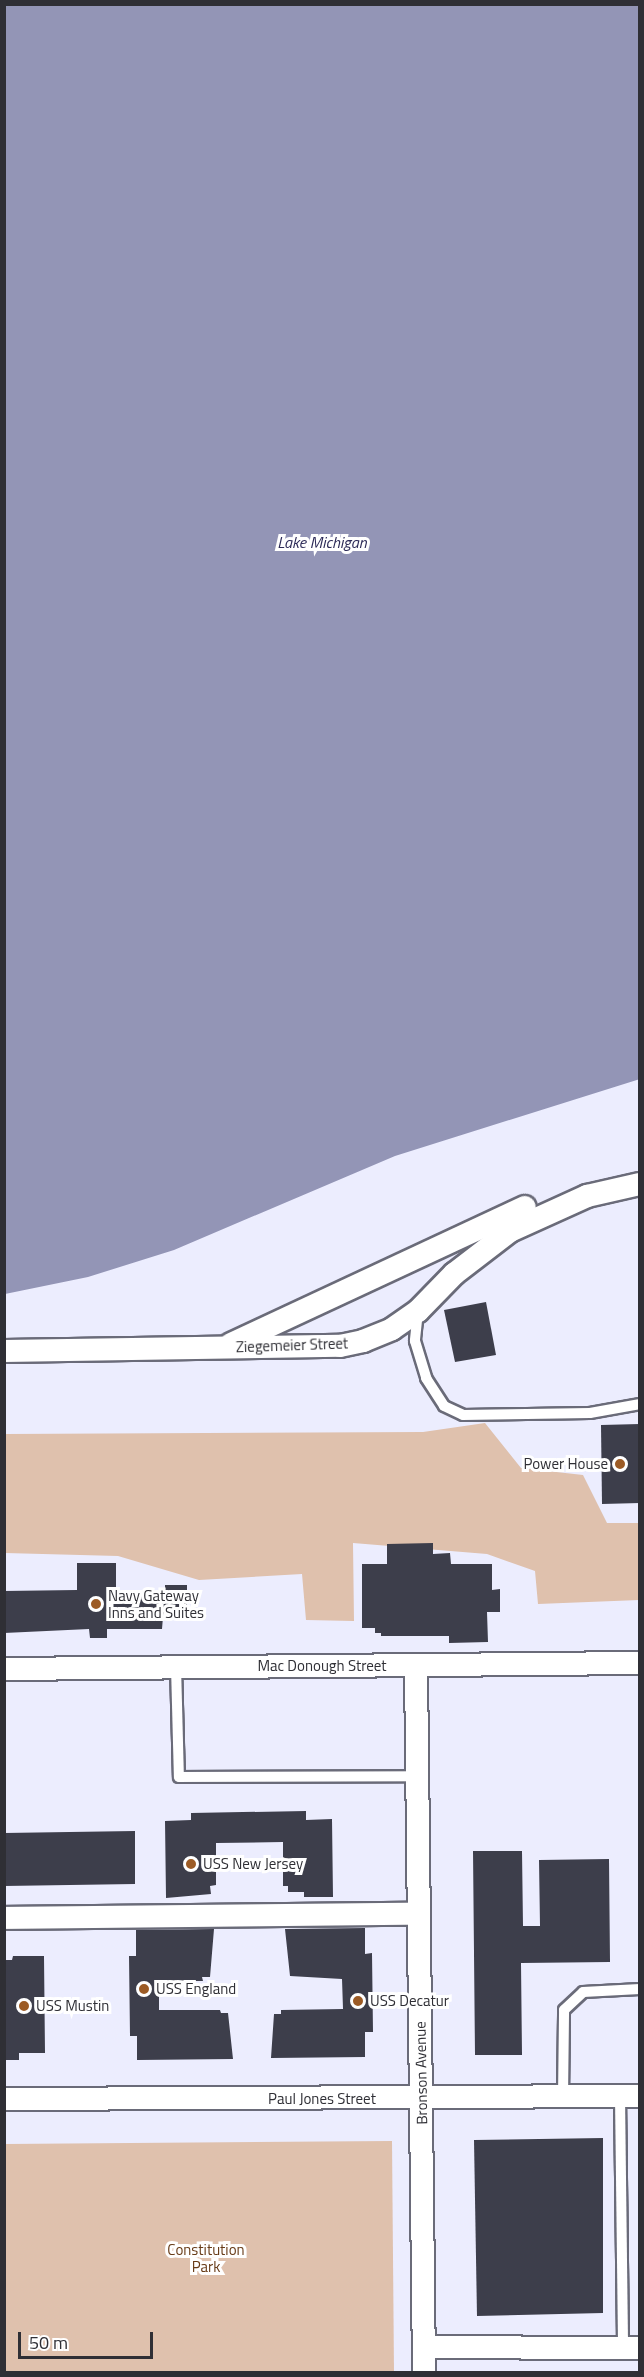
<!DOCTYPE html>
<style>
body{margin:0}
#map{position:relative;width:644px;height:2377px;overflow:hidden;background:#ecedfe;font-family:"Titillium Web",sans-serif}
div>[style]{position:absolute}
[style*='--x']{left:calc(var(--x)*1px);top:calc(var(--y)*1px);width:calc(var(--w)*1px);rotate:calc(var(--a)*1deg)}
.green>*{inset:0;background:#dfc1ad}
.water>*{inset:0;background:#9395b6}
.building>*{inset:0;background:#3d3e4b}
.roads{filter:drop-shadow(2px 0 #6a6b79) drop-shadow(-2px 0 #6a6b79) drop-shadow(0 2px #6a6b79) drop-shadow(0 -2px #6a6b79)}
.lane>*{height:10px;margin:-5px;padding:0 5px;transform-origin:5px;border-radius:5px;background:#fff}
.street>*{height:22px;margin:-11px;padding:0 11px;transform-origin:11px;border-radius:11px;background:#fff}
.dots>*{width:16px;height:16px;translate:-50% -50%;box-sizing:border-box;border:3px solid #fff;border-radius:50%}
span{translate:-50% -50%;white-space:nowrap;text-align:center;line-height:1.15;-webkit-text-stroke:6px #fff;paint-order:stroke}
.street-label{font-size:15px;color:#2f2f35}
.poi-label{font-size:15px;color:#2f2f35}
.right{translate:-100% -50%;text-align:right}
.left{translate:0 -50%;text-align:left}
.park-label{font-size:15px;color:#673b17}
.water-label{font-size:16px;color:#2d2b58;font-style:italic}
.frame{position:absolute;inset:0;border:6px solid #2f2f35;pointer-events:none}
.scale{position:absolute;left:18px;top:2332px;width:135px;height:27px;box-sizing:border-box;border:3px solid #2f2f35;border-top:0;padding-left:8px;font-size:18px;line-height:21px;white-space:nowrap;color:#2f2f35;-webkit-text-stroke:4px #fff;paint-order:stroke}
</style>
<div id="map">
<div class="green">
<div style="clip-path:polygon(485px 1423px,521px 1468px,583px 1475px,607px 1523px,639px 1523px,639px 1600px,538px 1604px,535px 1571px,487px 1554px,353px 1543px,354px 1621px,306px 1620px,302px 1574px,199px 1580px,118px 1556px,5px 1553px,5px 1434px,423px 1432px)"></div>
<div style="clip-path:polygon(392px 2141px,394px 2372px,5px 2372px,5px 2144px)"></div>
</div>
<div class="water">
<div style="clip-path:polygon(5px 4px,639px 5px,640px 1079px,395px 1156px,174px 1250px,88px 1277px,5px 1294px)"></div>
</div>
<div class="building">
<div style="clip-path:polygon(486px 1302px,496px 1355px,455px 1362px,444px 1310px)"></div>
<div style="clip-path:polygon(640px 1424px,640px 1503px,602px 1504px,601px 1425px)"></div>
<div style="clip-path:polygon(433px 1543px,433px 1554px,450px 1553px,451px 1564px,492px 1564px,492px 1590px,500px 1589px,500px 1612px,487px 1612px,488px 1642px,449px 1643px,449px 1636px,381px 1636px,381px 1633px,375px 1633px,375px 1628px,362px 1628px,362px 1564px,387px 1564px,387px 1544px)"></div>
<div style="clip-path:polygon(77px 1563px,116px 1563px,116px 1591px,165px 1591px,165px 1585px,187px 1585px,187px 1616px,163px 1617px,162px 1629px,107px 1629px,107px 1638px,90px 1638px,89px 1629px,4px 1633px,4px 1591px,77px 1590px)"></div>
<div style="clip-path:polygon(306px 1811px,306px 1820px,332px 1819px,333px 1897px,304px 1897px,304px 1892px,288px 1892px,288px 1886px,283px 1886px,283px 1842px,216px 1843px,216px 1885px,210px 1886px,211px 1894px,166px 1898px,165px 1821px,191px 1820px,191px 1813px)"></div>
<div style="clip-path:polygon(135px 1831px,135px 1884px,4px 1886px,4px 1833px)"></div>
<div style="clip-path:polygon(473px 1851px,522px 1851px,523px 1926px,540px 1926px,539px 1860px,609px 1859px,610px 1962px,521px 1963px,522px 2055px,475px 2055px)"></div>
<div style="clip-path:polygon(365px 1928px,365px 1954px,372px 1953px,373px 2032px,365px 2032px,365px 2057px,271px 2058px,274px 2014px,281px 2014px,281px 2010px,343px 2009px,342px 1979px,290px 1976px,285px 1929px)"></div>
<div style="clip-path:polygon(214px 1929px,210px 1977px,202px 1977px,203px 1981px,159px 1981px,159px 2010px,220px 2010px,221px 2013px,228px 2013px,233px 2059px,137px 2060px,137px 2036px,130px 2036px,129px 1956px,136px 1956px,136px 1930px)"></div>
<div style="clip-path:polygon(13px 1956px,44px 1956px,45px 2053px,19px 2053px,19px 2060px,4px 2060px,4px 1960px,12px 1960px)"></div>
<div style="clip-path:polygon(603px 2138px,603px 2313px,477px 2316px,474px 2140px)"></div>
</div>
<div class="roads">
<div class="lane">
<div style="--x:418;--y:1311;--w:30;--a:96"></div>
<div style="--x:415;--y:1341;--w:39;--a:73"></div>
<div style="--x:426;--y:1378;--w:33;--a:57"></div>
<div style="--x:444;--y:1406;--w:21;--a:25"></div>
<div style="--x:463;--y:1415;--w:127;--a:-0.9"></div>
<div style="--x:590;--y:1413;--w:51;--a:-10.2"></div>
<div style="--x:176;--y:1666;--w:111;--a:88.5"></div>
<div style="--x:179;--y:1777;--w:238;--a:-0.2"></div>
<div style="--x:620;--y:2096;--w:252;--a:89.3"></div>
<div style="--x:563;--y:2097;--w:87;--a:-89.3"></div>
<div style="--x:564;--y:2010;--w:26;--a:-43"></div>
<div style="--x:583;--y:1992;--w:57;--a:-3"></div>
</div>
<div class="street">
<div style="--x:231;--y:1344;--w:324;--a:-25"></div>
<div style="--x:4;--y:1351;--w:336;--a:-0.9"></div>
<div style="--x:340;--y:1346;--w:24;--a:-12"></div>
<div style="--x:363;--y:1341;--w:31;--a:-22"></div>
<div style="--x:392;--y:1329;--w:32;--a:-35"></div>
<div style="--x:418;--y:1311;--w:52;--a:-45.8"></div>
<div style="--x:454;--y:1274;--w:71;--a:-37.5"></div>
<div style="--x:510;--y:1231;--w:85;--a:-24.4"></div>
<div style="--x:587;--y:1196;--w:54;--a:-12.8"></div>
<div style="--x:416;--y:1666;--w:706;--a:89.35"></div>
<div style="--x:4;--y:1669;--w:636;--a:-0.54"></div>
<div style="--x:4;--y:1918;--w:415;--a:-0.6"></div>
<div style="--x:4;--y:2099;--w:636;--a:-0.27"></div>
<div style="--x:424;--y:2347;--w:216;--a:0.3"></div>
</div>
</div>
<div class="dots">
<div style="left:620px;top:1464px;background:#9c5b25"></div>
<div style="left:96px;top:1604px;background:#9c5b25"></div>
<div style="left:191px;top:1864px;background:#9c5b25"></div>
<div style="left:144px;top:1989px;background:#9c5b25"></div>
<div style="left:358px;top:2001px;background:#9c5b25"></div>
<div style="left:24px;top:2006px;background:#9c5b25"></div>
</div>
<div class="street-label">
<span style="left:292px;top:1345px;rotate:-2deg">Ziegemeier Street</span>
<span style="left:322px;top:1666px">Mac Donough Street</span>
<span style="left:421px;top:2073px;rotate:-91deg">Bronson Avenue</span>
<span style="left:322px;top:2099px">Paul Jones Street</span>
</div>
<div class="poi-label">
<span class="right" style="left:608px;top:1464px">Power House</span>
<span class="left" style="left:108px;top:1604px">Navy Gateway<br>Inns and Suites</span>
<span class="left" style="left:203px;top:1864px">USS New Jersey</span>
<span class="left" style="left:156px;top:1989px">USS England</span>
<span class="left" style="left:370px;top:2001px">USS Decatur</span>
<span class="left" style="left:36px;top:2006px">USS Mustin</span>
</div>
<div class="park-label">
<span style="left:206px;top:2258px">Constitution<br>Park</span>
</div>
<div class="water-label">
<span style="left:322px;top:542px">Lake Michigan</span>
</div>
<div class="frame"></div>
<div class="scale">50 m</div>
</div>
